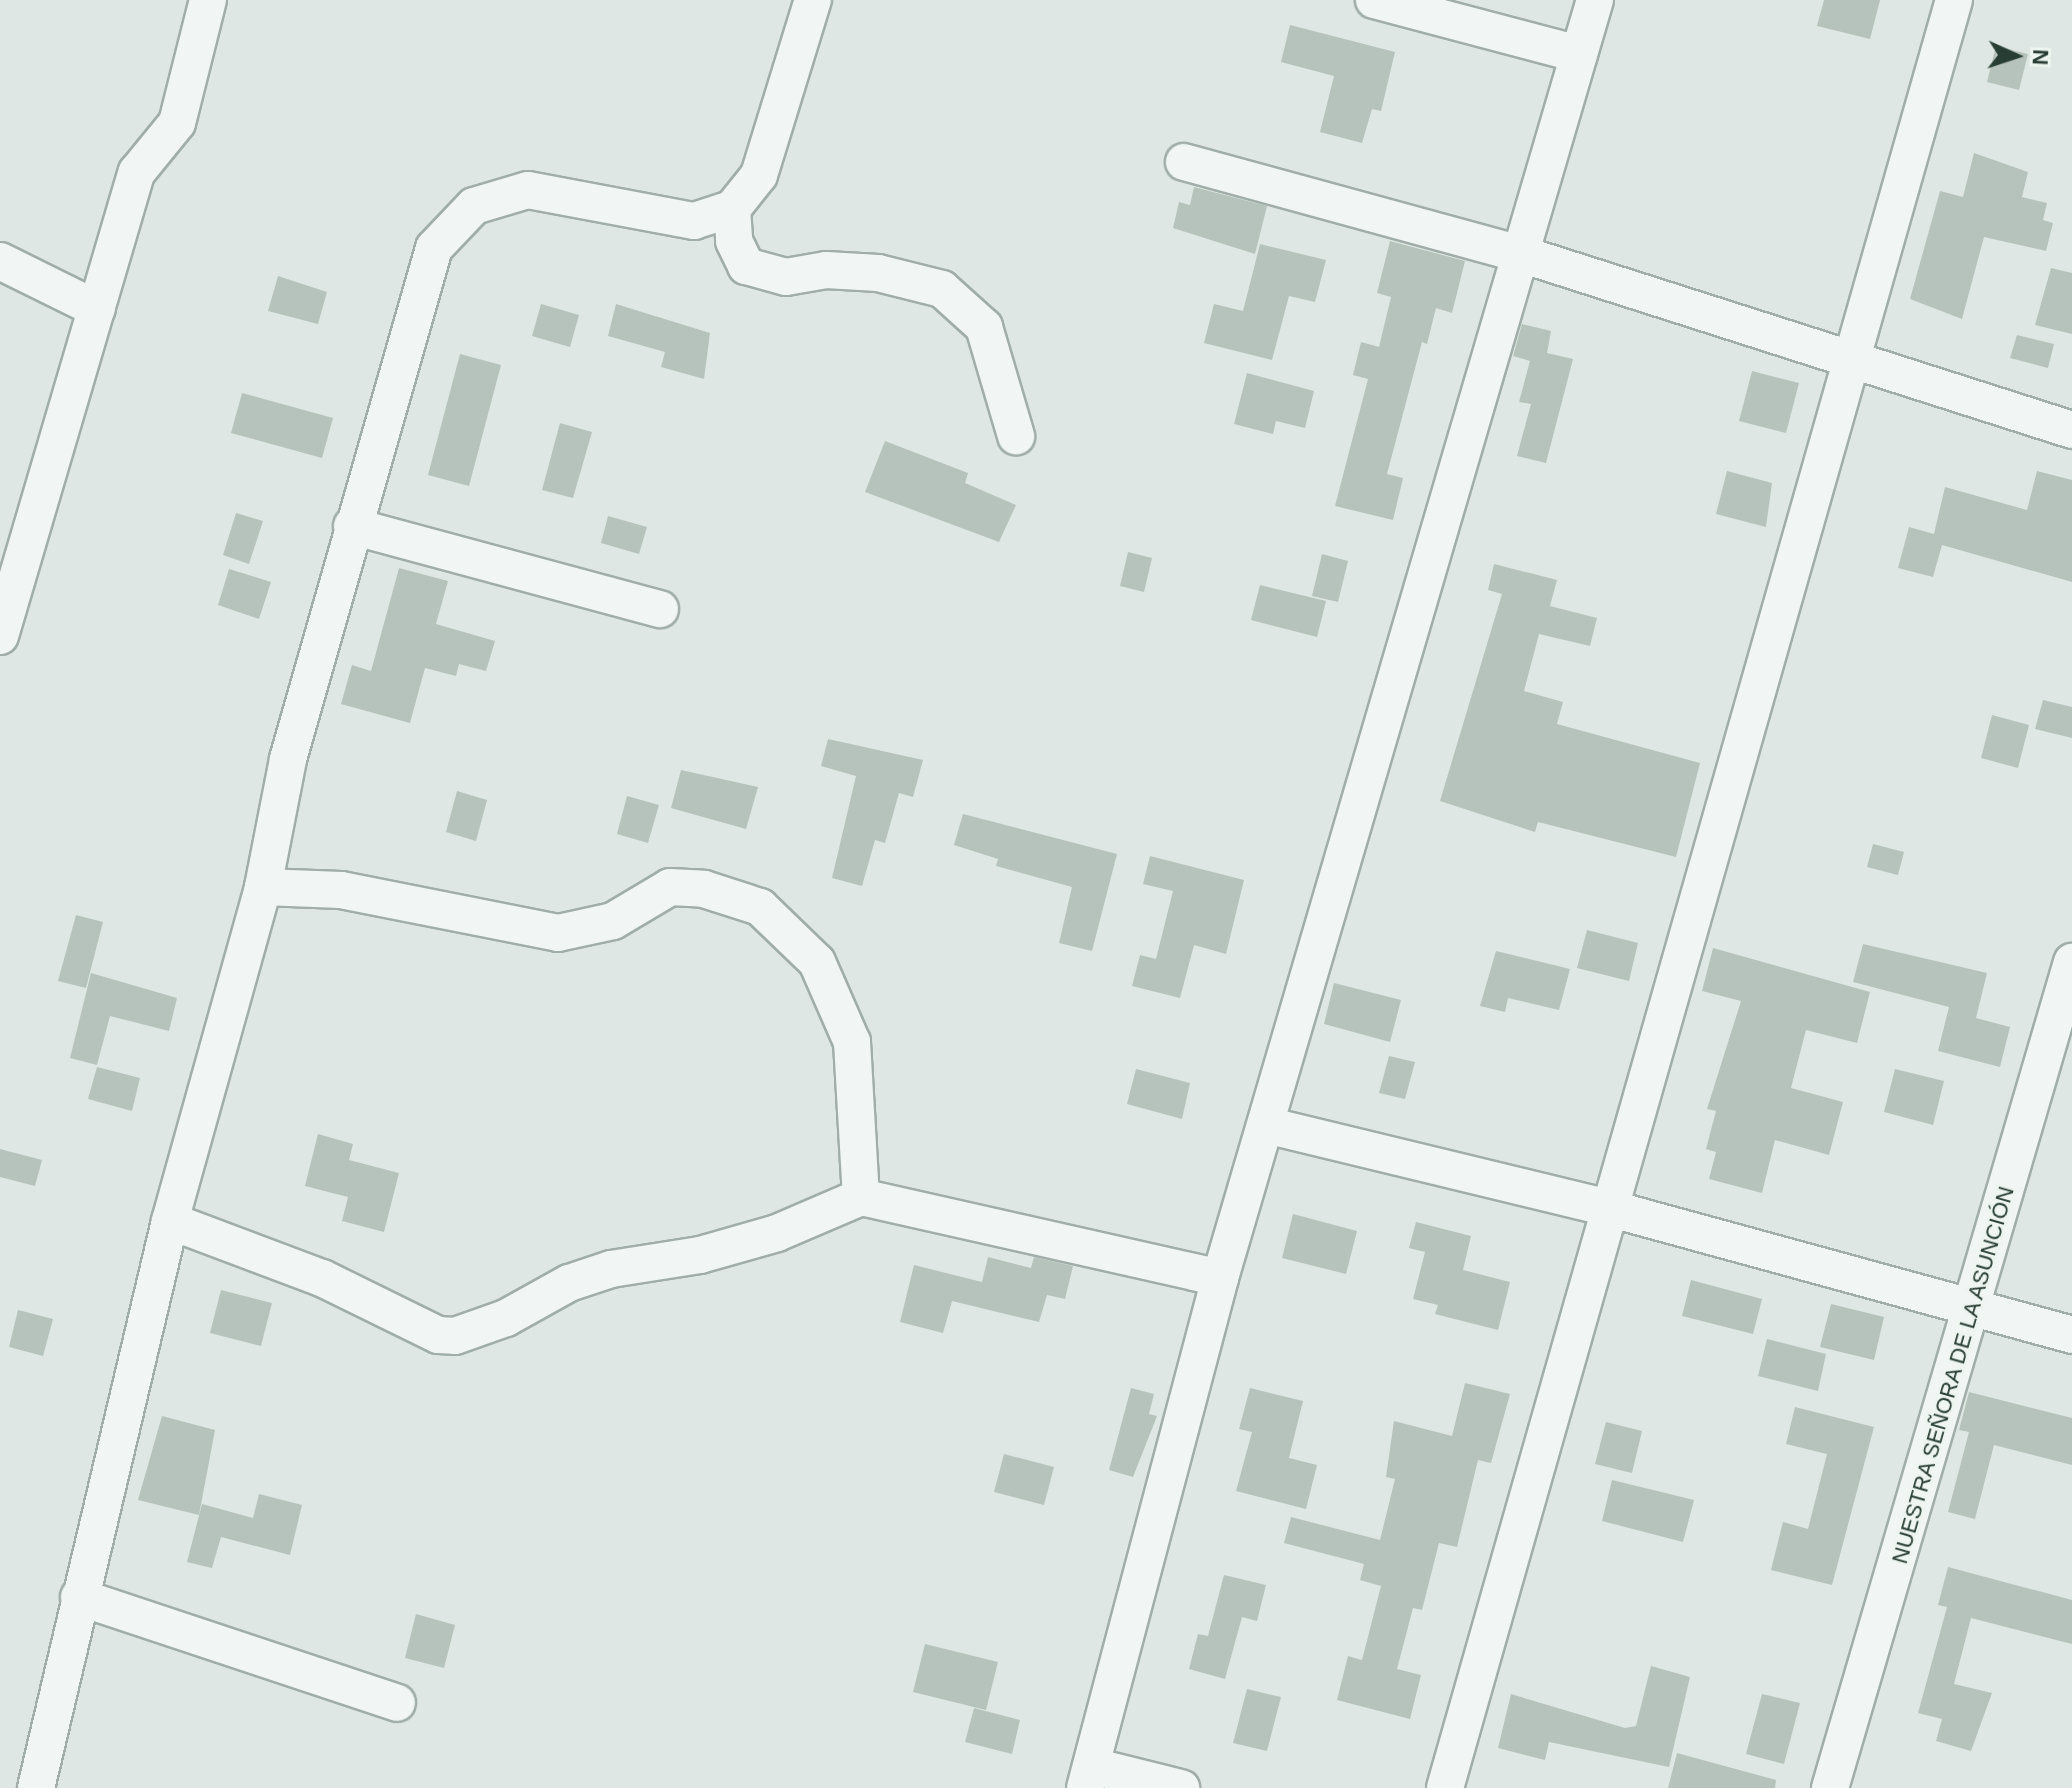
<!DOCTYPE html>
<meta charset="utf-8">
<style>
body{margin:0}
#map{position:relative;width:2072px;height:1788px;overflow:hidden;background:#dee7e3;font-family:Helvetica,sans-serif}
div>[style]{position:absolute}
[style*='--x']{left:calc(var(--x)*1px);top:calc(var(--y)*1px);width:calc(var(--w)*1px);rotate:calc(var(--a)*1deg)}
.building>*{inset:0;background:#b6c3bd}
.roads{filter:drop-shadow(2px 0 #a0ada8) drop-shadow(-2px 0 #a0ada8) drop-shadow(0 2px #a0ada8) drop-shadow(0 -2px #a0ada8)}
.minor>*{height:36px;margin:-18px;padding:0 18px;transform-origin:18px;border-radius:18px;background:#f1f6f4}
span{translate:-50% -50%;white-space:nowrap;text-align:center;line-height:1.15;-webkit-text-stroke:6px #eef5f1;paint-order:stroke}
.street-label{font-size:22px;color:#283d34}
.north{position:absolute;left:1976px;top:16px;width:80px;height:80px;-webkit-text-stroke:6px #eef5f1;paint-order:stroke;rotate:93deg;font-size:22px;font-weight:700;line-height:32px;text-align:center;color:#283d34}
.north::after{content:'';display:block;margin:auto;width:28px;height:36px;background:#283d34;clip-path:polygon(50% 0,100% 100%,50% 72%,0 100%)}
</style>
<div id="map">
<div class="building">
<div style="clip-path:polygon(1824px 0,1880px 0,1870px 39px,1817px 26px)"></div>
<div style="clip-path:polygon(1290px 25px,1395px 52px,1381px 111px,1372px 109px,1362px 143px,1320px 132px,1334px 76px,1281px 62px)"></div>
<div style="clip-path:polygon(1996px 46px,2028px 54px,2019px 90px,1987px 82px)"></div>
<div style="clip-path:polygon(1974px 153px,2028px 172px,2022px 197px,2047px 203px,2043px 220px,2053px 223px,2046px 251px,1984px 237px,1962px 319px,1910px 299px,1940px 191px,1963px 197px)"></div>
<div style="clip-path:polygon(1194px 187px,1267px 206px,1255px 254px,1173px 228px,1179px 202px,1190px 205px)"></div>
<div style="clip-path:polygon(1390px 241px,1465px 261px,1452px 313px,1436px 308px,1427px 344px,1422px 342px,1387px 474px,1403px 478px,1393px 520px,1335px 506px,1368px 379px,1353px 375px,1361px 342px,1379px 347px,1391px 297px,1377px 293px)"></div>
<div style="clip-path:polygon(1260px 244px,1326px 260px,1315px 302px,1289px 296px,1272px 360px,1204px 343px,1214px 304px,1243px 311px)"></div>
<div style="clip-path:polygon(2051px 268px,2072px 273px,2072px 334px,2035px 325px)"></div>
<div style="clip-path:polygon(278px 276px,327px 292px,318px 324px,268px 311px)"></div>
<div style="clip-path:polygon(541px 304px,579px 315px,570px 347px,532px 336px)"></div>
<div style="clip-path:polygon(616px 304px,710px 333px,704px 379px,661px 367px,665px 352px,608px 336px)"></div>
<div style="clip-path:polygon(1522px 324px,1551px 331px,1547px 353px,1573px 359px,1546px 463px,1517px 456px,1531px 404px,1519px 402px,1530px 361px,1513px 356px)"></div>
<div style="clip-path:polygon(2017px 335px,2054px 344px,2048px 368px,2010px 358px)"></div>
<div style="clip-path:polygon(460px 354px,501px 365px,469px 486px,428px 475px)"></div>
<div style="clip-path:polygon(1752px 371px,1799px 383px,1786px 433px,1739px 421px)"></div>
<div style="clip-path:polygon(1247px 373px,1314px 391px,1305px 428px,1276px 421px,1273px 434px,1234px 424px)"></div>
<div style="clip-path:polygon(242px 393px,333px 418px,322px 458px,231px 433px)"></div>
<div style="clip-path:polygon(560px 423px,592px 432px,573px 498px,542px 490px)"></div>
<div style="clip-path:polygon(885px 441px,968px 473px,965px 483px,1016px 505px,999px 542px,865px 492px)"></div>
<div style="clip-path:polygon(1727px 471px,1772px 483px,1766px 527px,1716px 514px)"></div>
<div style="clip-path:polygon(2037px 471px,2072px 480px,2072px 582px,1942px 545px,1933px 577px,1898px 568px,1909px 527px,1934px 534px,1945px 487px,2027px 510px)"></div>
<div style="clip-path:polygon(236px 513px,263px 521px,249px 564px,223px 555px)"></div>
<div style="clip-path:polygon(608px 516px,647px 527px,639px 554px,601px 543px)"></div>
<div style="clip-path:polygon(1128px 552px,1152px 558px,1144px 592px,1120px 586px)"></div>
<div style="clip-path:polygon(1322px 554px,1348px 561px,1338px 602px,1312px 596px)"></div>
<div style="clip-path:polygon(1494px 564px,1557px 580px,1550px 606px,1597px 618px,1590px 646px,1539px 634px,1524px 691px,1563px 702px,1557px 724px,1700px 763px,1676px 857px,1538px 822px,1535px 832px,1440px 801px,1502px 594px,1488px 590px)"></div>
<div style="clip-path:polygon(399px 568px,448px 581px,436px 624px,495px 641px,486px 671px,459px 664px,456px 676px,425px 668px,410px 723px,341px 704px,352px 665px,371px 671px)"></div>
<div style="clip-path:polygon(229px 569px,271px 582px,259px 619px,218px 605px)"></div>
<div style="clip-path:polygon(1260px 585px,1326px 601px,1317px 637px,1251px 620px)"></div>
<div style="clip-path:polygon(2043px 700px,2072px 707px,2072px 738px,2035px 729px)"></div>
<div style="clip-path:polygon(1992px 715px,2029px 725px,2018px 768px,1981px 758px)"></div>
<div style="clip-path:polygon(828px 739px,923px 760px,913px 797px,899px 793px,885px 843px,875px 840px,862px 886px,832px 878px,856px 776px,821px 766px)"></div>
<div style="clip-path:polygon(681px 770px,758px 787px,746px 829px,671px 808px)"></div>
<div style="clip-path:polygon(457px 791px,487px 800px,476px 841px,446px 832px)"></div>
<div style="clip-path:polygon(627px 796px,659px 805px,648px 843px,617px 834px)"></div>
<div style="clip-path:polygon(963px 814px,1117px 854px,1092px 951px,1059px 943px,1072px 887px,996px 866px,998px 859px,954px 845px)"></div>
<div style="clip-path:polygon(1873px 844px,1904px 852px,1898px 875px,1867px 867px)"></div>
<div style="clip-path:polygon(1150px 856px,1244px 880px,1226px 954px,1194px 945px,1180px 998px,1132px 986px,1140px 955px,1156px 959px,1173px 891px,1143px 884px)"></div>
<div style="clip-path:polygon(76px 915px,103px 922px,86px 988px,58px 981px)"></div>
<div style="clip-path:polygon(1587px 930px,1638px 943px,1629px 981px,1577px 968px)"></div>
<div style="clip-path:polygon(1863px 944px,1987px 973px,1976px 1018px,2010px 1027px,2000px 1067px,1938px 1051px,1949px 1007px,1853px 982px)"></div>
<div style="clip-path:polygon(1713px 948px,1870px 992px,1857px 1043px,1806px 1030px,1791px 1088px,1843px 1102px,1829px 1155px,1775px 1140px,1762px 1193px,1709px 1179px,1716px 1152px,1706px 1149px,1716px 1111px,1707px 1109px,1741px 1001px,1702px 991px)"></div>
<div style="clip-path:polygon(1496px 951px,1570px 969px,1559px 1010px,1508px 998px,1505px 1012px,1480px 1006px)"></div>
<div style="clip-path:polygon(91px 973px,177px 998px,169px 1031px,110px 1016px,97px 1065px,70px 1058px)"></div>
<div style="clip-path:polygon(1334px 983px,1401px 1000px,1390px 1042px,1324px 1024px)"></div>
<div style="clip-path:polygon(1389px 1056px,1415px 1062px,1405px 1099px,1379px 1093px)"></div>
<div style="clip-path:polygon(97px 1067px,140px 1078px,132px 1111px,88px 1099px)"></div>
<div style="clip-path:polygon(1136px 1069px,1190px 1083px,1182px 1119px,1127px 1104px)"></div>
<div style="clip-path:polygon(1895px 1069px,1944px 1081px,1933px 1125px,1884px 1112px)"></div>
<div style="clip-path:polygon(318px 1134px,353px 1144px,349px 1160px,399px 1173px,384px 1232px,342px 1221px,348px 1197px,305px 1186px)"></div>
<div style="clip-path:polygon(0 1149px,42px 1160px,35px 1186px,0 1177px)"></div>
<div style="clip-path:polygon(1293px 1214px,1357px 1231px,1346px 1274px,1282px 1258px)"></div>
<div style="clip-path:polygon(1416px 1222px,1471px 1236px,1463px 1270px,1510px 1282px,1498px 1330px,1435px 1314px,1438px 1305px,1413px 1299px,1425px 1252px,1409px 1248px)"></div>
<div style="clip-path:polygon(988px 1257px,1031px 1268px,1034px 1257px,1073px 1266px,1065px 1299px,1047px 1295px,1039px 1322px,952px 1301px,943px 1333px,900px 1322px,914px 1265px,982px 1282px)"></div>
<div style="clip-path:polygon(1691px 1280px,1762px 1299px,1753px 1334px,1682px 1316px)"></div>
<div style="clip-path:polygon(221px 1290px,272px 1303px,261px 1346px,210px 1333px)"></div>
<div style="clip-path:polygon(1831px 1304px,1884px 1317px,1874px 1360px,1820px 1347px)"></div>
<div style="clip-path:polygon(18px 1310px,53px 1319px,43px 1356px,9px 1347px)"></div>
<div style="clip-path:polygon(1767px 1339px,1826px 1354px,1818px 1391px,1758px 1376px)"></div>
<div style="clip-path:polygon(1465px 1383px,1510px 1394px,1491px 1463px,1478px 1460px,1457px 1547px,1439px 1543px,1422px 1610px,1413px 1608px,1397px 1669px,1421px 1675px,1410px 1719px,1337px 1700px,1348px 1656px,1362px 1660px,1381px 1586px,1360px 1580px,1364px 1564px,1284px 1543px,1291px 1517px,1380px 1540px,1395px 1479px,1386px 1477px,1394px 1421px,1452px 1436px)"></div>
<div style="clip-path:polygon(1131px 1388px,1154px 1394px,1149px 1414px,1157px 1416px,1133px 1477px,1109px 1470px)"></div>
<div style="clip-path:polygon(1250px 1388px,1303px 1401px,1289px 1458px,1317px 1465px,1306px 1509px,1236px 1491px,1252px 1432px,1239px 1429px)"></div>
<div style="clip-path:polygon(1969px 1392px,2072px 1418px,2072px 1465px,1994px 1445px,1975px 1519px,1948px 1512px,1969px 1432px,1959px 1430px)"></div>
<div style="clip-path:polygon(1795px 1407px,1874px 1427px,1832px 1585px,1771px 1570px,1783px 1522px,1808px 1529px,1827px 1454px,1786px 1444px)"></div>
<div style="clip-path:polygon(162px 1416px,215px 1430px,199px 1515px,138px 1500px)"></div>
<div style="clip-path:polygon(1606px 1422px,1642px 1431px,1632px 1473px,1595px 1464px)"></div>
<div style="clip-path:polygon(1004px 1454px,1054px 1467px,1044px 1505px,994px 1492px)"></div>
<div style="clip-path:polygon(1612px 1480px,1694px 1500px,1683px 1542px,1602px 1521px)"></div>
<div style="clip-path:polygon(259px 1494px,302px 1505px,290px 1555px,221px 1537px,212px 1568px,187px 1562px,202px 1504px,253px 1518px)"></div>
<div style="clip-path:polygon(1948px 1567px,2072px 1600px,2072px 1644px,1971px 1618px,1954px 1684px,1992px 1693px,1971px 1751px,1936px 1741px,1942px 1719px,1918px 1713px,1947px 1607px,1938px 1605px)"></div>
<div style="clip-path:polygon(1224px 1575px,1266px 1585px,1257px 1621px,1242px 1617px,1225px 1679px,1189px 1669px,1198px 1634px,1208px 1636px)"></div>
<div style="clip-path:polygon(416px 1614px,455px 1625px,444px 1668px,405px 1658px)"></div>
<div style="clip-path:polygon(925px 1644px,998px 1662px,986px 1710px,913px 1692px)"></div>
<div style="clip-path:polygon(1651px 1666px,1690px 1677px,1669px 1767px,1549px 1742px,1545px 1760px,1498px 1748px,1511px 1694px,1625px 1728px,1636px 1726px)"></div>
<div style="clip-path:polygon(1247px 1689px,1281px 1697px,1267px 1751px,1233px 1743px)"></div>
<div style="clip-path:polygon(1762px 1694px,1800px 1703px,1784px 1764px,1746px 1754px)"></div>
<div style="clip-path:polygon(974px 1708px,1020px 1720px,1012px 1754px,965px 1742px)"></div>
<div style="clip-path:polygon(1677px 1753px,1776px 1780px,1775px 1788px,1668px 1788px)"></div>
</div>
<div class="roads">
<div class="minor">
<div style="--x:1374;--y:0;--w:212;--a:14.8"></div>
<div style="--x:1184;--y:162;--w:349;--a:15.3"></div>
<div style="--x:1521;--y:254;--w:578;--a:17.71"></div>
<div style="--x:732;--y:209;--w:32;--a:86"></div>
<div style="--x:734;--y:241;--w:28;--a:64"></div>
<div style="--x:746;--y:266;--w:41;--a:15.4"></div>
<div style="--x:786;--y:277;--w:41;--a:-9.9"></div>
<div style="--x:826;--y:270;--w:52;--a:3.3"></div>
<div style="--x:878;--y:273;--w:66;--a:14"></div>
<div style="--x:942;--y:289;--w:57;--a:42.1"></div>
<div style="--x:984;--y:327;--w:114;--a:73.6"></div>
<div style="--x:0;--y:261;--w:108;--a:26.3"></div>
<div style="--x:352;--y:526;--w:319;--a:15.1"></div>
<div style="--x:0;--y:636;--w:484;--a:-73.6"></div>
<div style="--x:137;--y:172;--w:63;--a:-50.8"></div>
<div style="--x:177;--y:123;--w:127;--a:-75.9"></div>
<div style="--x:263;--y:887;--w:78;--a:2.2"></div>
<div style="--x:341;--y:890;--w:221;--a:11.2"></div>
<div style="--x:558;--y:933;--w:56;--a:-12.3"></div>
<div style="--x:613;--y:921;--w:66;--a:-30.8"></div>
<div style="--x:670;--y:887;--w:34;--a:3"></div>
<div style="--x:704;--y:889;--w:59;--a:17.8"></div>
<div style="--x:760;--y:907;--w:79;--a:44"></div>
<div style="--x:817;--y:962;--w:87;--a:66.4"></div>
<div style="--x:852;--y:1042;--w:155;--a:86.7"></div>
<div style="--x:1266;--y:1125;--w:356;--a:13.6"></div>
<div style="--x:1612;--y:1209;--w:477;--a:15.3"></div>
<div style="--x:170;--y:1221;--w:162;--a:20.6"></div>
<div style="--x:322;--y:1278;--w:129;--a:26.2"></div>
<div style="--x:438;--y:1335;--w:17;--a:3"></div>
<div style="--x:455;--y:1336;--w:54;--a:-19.4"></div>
<div style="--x:506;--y:1318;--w:72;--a:-29.1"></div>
<div style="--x:569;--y:1283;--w:44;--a:-18.4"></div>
<div style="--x:611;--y:1269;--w:90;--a:-8.9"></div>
<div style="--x:700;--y:1255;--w:80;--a:-15.9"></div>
<div style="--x:777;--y:1233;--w:91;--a:-23.2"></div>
<div style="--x:861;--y:1197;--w:368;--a:12.7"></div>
<div style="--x:79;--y:1597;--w:335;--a:18.4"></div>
<div style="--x:1092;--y:1766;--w:92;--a:13.9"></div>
<div style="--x:36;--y:1788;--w:583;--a:-76.7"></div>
<div style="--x:170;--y:1221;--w:347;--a:-74.4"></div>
<div style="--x:263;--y:887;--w:130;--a:-78.9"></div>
<div style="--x:288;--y:759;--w:531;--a:-74.05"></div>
<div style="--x:434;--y:248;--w:58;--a:-46.4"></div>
<div style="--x:474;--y:206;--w:56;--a:-16.5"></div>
<div style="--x:528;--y:190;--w:169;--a:10.6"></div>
<div style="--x:694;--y:221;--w:40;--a:-18"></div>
<div style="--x:732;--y:209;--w:43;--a:-51.5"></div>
<div style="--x:759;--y:175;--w:183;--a:-72.9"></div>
<div style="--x:1085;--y:1788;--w:528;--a:-75.17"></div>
<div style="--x:1220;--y:1278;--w:1332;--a:-73.65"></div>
<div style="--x:1445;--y:1788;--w:1859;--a:-74.11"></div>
<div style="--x:1830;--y:1788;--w:861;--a:-73.67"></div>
</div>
</div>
<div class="street-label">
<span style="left:1953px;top:1375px;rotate:-74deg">NUESTRA SEÑORA DE LA ASUNCIÓN</span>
</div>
<div class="north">N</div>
</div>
